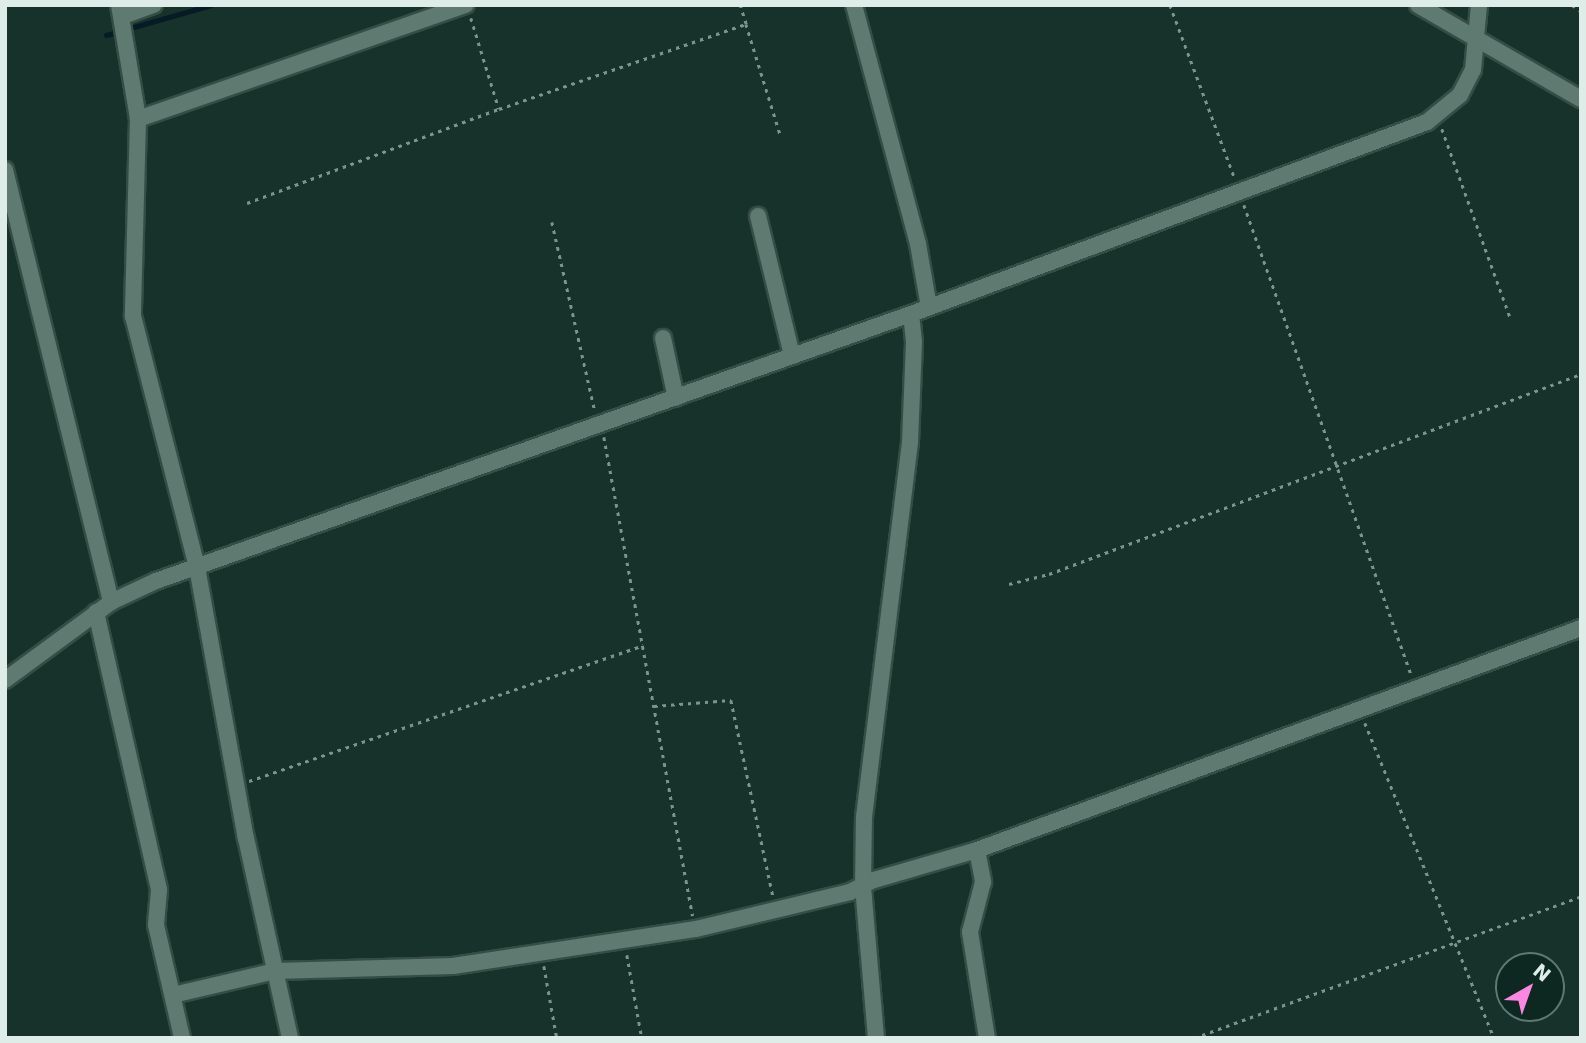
<!DOCTYPE html>
<style>
body{margin:0}
#map{position:relative;width:1586px;height:1043px;overflow:hidden;background:#17322a;font-family:"DejaVu Sans",sans-serif}
div>[style]{position:absolute}
[style*='--x']{left:calc(var(--x)*1px);top:calc(var(--y)*1px);width:calc(var(--w)*1px);rotate:calc(var(--a)*1deg)}
.stream>*{height:4.5px;margin:-2.25px;padding:0 2.25px;transform-origin:2.25px;border-radius:2.25px;background:#071b27}
.path>*{height:2.5px;margin-top:-1.25px;transform-origin:0;background:repeating-linear-gradient(90deg,#7e938c 0 3.5px,transparent 0 8.5px)}
.roads{filter:drop-shadow(2px 0 #364d46) drop-shadow(-2px 0 #364d46) drop-shadow(0 2px #364d46) drop-shadow(0 -2px #364d46)}
.minor>*{height:16px;margin:-8px;padding:0 8px;transform-origin:8px;border-radius:8px;background:#5e7a71}
span{translate:-50% -50%;white-space:nowrap;text-align:center;line-height:1.15;-webkit-text-stroke:7px #0d2821;paint-order:stroke}
.frame{position:absolute;inset:0;border:7px solid #deede8;pointer-events:none}
.north{position:absolute;left:1495px;top:952px;width:70px;height:70px;box-sizing:border-box;background:#0d2821;border:2px solid #617771;border-radius:50%;rotate:40deg;font-size:19px;font-weight:700;line-height:28px;text-align:center;color:#deede8}
.north::after{content:'';display:block;margin:auto;width:24px;height:32px;background:#fd86e1;clip-path:polygon(50% 0,100% 100%,50% 72%,0 100%)}
</style>
<div id="map">
<div class="stream">
<div style="--x:127;--y:29;--w:87;--a:-15.9"></div>
<div style="--x:106;--y:35;--w:12;--a:-14"></div>
</div>
<div class="path">
<div style="--x:1170;--y:5;--w:186;--a:69.5"></div>
<div style="--x:1572;--y:5;--w:11;--a:34"></div>
<div style="--x:471;--y:18;--w:95;--a:72.9"></div>
<div style="--x:746;--y:24;--w:118;--a:72.8"></div>
<div style="--x:1442;--y:129;--w:203;--a:70.1"></div>
<div style="--x:247;--y:203;--w:269;--a:-20.5"></div>
<div style="--x:499;--y:109;--w:261;--a:-19"></div>
<div style="--x:746;--y:24;--w:20;--a:-108"></div>
<div style="--x:1244;--y:205;--w:498;--a:70.4"></div>
<div style="--x:552;--y:222;--w:194;--a:77.2"></div>
<div style="--x:604;--y:437;--w:487;--a:79.5"></div>
<div style="--x:1009;--y:584;--w:41;--a:-14"></div>
<div style="--x:1049;--y:574;--w:568;--a:-20.6"></div>
<div style="--x:654;--y:706;--w:77;--a:-4.5"></div>
<div style="--x:731;--y:700;--w:200;--a:77.9"></div>
<div style="--x:1365;--y:723;--w:340;--a:67.7"></div>
<div style="--x:249;--y:781;--w:417;--a:-19"></div>
<div style="--x:627;--y:955;--w:84;--a:79.8"></div>
<div style="--x:544;--y:966;--w:73;--a:79.8"></div>
<div style="--x:1194;--y:1038;--w:412;--a:-20.1"></div>
</div>
<div class="roads">
<div class="minor">
<div style="--x:119;--y:5;--w:116;--a:80.5"></div>
<div style="--x:138;--y:119;--w:197;--a:91.5"></div>
<div style="--x:133;--y:316;--w:259;--a:75.7"></div>
<div style="--x:197;--y:567;--w:275;--a:79.8"></div>
<div style="--x:246;--y:838;--w:205;--a:77.6"></div>
<div style="--x:854;--y:5;--w:247;--a:75"></div>
<div style="--x:918;--y:244;--w:64;--a:80.1"></div>
<div style="--x:1418;--y:5;--w:188;--a:30"></div>
<div style="--x:123;--y:16;--w:33;--a:-20"></div>
<div style="--x:138;--y:119;--w:347;--a:-19.2"></div>
<div style="--x:5;--y:170;--w:445;--a:76.2"></div>
<div style="--x:758;--y:216;--w:144;--a:76.3"></div>
<div style="--x:663;--y:338;--w:61;--a:77.8"></div>
<div style="--x:96;--y:612;--w:285;--a:77.2"></div>
<div style="--x:159;--y:890;--w:35;--a:95"></div>
<div style="--x:156;--y:925;--w:116;--a:77"></div>
<div style="--x:5;--y:680;--w:132;--a:-36.3"></div>
<div style="--x:111;--y:602;--w:50;--a:-25"></div>
<div style="--x:156;--y:581;--w:801;--a:-19.48"></div>
<div style="--x:911;--y:314;--w:551;--a:-20.41"></div>
<div style="--x:1427;--y:122;--w:43;--a:-39.3"></div>
<div style="--x:1460;--y:95;--w:28;--a:-63"></div>
<div style="--x:1473;--y:70;--w:65;--a:-84.7"></div>
<div style="--x:977;--y:850;--w:33;--a:79"></div>
<div style="--x:983;--y:882;--w:52;--a:104.6"></div>
<div style="--x:970;--y:932;--w:107;--a:80.9"></div>
<div style="--x:173;--y:995;--w:105;--a:-13.2"></div>
<div style="--x:275;--y:971;--w:178;--a:-1.6"></div>
<div style="--x:453;--y:966;--w:246;--a:-8.7"></div>
<div style="--x:696;--y:929;--w:158;--a:-13.5"></div>
<div style="--x:850;--y:892;--w:27;--a:-27"></div>
<div style="--x:874;--y:880;--w:107;--a:-16.2"></div>
<div style="--x:977;--y:850;--w:644;--a:-20.18"></div>
<div style="--x:876;--y:1038;--w:153;--a:-94.9"></div>
<div style="--x:863;--y:886;--w:69;--a:-89.2"></div>
<div style="--x:864;--y:817;--w:378;--a:-83"></div>
<div style="--x:910;--y:442;--w:100;--a:-87.7"></div>
<div style="--x:914;--y:342;--w:28;--a:-96"></div>
</div>
</div>
<div class="frame"></div>
<div class="north">N</div>
</div>
